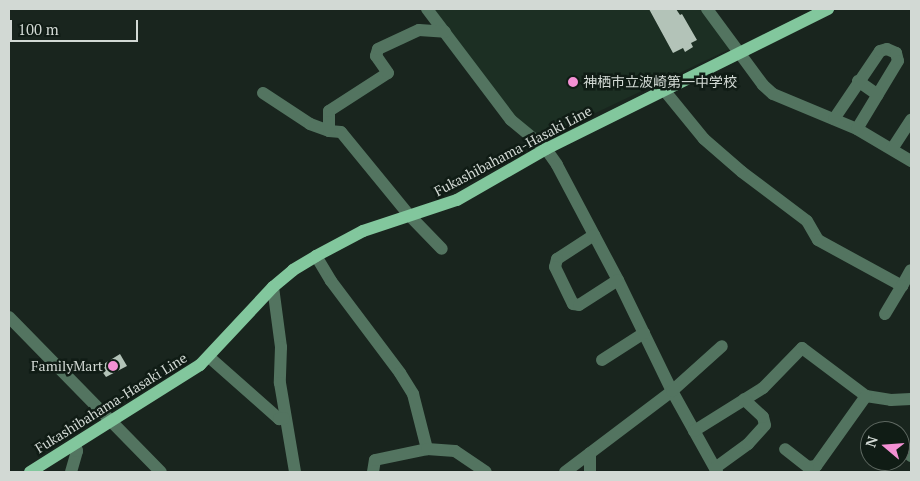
<!DOCTYPE html>
<meta charset="utf-8">
<style>
body{margin:0}
#map{position:relative;width:920px;height:481px;overflow:hidden;background:#19251e;font-family:"PT Serif","Noto Sans JP",serif}
div>[style]{position:absolute}
[style*='--x']{left:calc(var(--x)*1px);top:calc(var(--y)*1px);width:calc(var(--w)*1px);rotate:calc(var(--a)*1deg)}
.built>*{inset:0;background:#1c2f23}
.building>*{inset:0;background:#b3c3b8}
.minor>*{height:12px;margin:-6px;padding:0 6px;transform-origin:6px;border-radius:6px;background:#537460}
.major>*{height:12px;margin:-6px;padding:0 6px;transform-origin:6px;border-radius:6px;background:#82c79d}
.dots>*{width:14px;height:14px;translate:-50% -50%;box-sizing:border-box;border:2px solid #101c15;border-radius:50%}
span{translate:-50% -50%;white-space:nowrap;text-align:center;line-height:1.15;-webkit-text-stroke:5px #101c15;paint-order:stroke}
.poi-label{font-size:14px;color:#d2d9d4}
.left{translate:0 -50%;text-align:left}
.right{translate:-100% -50%;text-align:right}
.street-label{font-size:14px;color:#d2d9d4}
.frame{position:absolute;inset:0;border:10px solid #d2d9d4;pointer-events:none}
.north{position:absolute;left:860px;top:421px;width:50px;height:50px;box-sizing:border-box;background:#101c15;border:1px solid #5e6861;border-radius:50%;rotate:288deg;font-size:14px;font-weight:700;line-height:20px;text-align:center;color:#d2d9d4}
.north::after{content:'';display:block;margin:auto;width:18px;height:22px;background:#f491d4;clip-path:polygon(50% 0,100% 100%,50% 72%,0 100%)}
.scale{position:absolute;left:10px;top:20px;width:128px;height:22px;box-sizing:border-box;border:2px solid #d2d9d4;border-top:0;padding-left:6px;font-size:15px;line-height:18px;white-space:nowrap;color:#d2d9d4;-webkit-text-stroke:4px #101c15;paint-order:stroke}
</style>
<div id="map">
<div class="built">
<div style="clip-path:polygon(433px 9px,704px 9px,732px 48px,543px 138px,512px 116px)"></div>
</div>
<div class="building">
<div style="clip-path:polygon(649px 9px,676px 9px,680px 15px,682px 14px,697px 40px,691px 43px,693px 47px,685px 52px,683px 48px,673px 53px)"></div>
<div style="clip-path:polygon(120px 354px,127px 366px,106px 377px,99px 367px)"></div>
</div>
<div class="minor">
<div style="--x:427;--y:9;--w:139;--a:52.9"></div>
<div style="--x:511;--y:120;--w:45;--a:39.6"></div>
<div style="--x:546;--y:149;--w:19;--a:55"></div>
<div style="--x:557;--y:165;--w:130;--a:62.1"></div>
<div style="--x:618;--y:280;--w:123;--a:64.1"></div>
<div style="--x:672;--y:391;--w:93;--a:60.9"></div>
<div style="--x:707;--y:9;--w:94;--a:53.6"></div>
<div style="--x:763;--y:85;--w:13;--a:42"></div>
<div style="--x:773;--y:94;--w:91;--a:22.6"></div>
<div style="--x:857;--y:129;--w:63;--a:30.7"></div>
<div style="--x:858;--y:81;--w:24;--a:35"></div>
<div style="--x:664;--y:90;--w:63;--a:50.8"></div>
<div style="--x:704;--y:139;--w:50;--a:41"></div>
<div style="--x:742;--y:172;--w:81;--a:37"></div>
<div style="--x:807;--y:221;--w:22;--a:60"></div>
<div style="--x:818;--y:240;--w:96;--a:28.7"></div>
<div style="--x:902;--y:286;--w:18;--a:-61"></div>
<div style="--x:263;--y:93;--w:56;--a:33.4"></div>
<div style="--x:310;--y:124;--w:20;--a:20"></div>
<div style="--x:329;--y:131;--w:12;--a:5"></div>
<div style="--x:341;--y:132;--w:107;--a:50.7"></div>
<div style="--x:409;--y:215;--w:47;--a:45.9"></div>
<div style="--x:834;--y:119;--w:82;--a:-55.9"></div>
<div style="--x:880;--y:51;--w:7;--a:-16"></div>
<div style="--x:887;--y:49;--w:10;--a:24"></div>
<div style="--x:896;--y:53;--w:8;--a:76"></div>
<div style="--x:898;--y:61;--w:79;--a:121.1"></div>
<div style="--x:329;--y:131;--w:20;--a:-90"></div>
<div style="--x:329;--y:111;--w:70;--a:-32.8"></div>
<div style="--x:388;--y:73;--w:21;--a:-125"></div>
<div style="--x:376;--y:56;--w:7;--a:-74"></div>
<div style="--x:378;--y:49;--w:45;--a:-24.9"></div>
<div style="--x:419;--y:30;--w:26;--a:4"></div>
<div style="--x:892;--y:149;--w:35;--a:-57"></div>
<div style="--x:594;--y:235;--w:44;--a:147"></div>
<div style="--x:557;--y:259;--w:8;--a:104"></div>
<div style="--x:555;--y:267;--w:41;--a:64.1"></div>
<div style="--x:573;--y:304;--w:6;--a:9"></div>
<div style="--x:579;--y:305;--w:46;--a:-32.7"></div>
<div style="--x:316;--y:256;--w:29;--a:59"></div>
<div style="--x:331;--y:281;--w:115;--a:53.1"></div>
<div style="--x:400;--y:373;--w:25;--a:58"></div>
<div style="--x:413;--y:394;--w:57;--a:75.7"></div>
<div style="--x:273;--y:287;--w:61;--a:82.4"></div>
<div style="--x:281;--y:347;--w:36;--a:92"></div>
<div style="--x:280;--y:383;--w:90;--a:80.4"></div>
<div style="--x:885;--y:314;--w:33;--a:-59"></div>
<div style="--x:9;--y:317;--w:217;--a:45.6"></div>
<div style="--x:209;--y:357;--w:94;--a:41.5"></div>
<div style="--x:279;--y:419;--w:5;--a:-11"></div>
<div style="--x:602;--y:360;--w:50;--a:-32.7"></div>
<div style="--x:866;--y:396;--w:25;--a:9"></div>
<div style="--x:891;--y:400;--w:20;--a:-3"></div>
<div style="--x:694;--y:431;--w:81;--a:-31.9"></div>
<div style="--x:763;--y:388;--w:56;--a:-45.7"></div>
<div style="--x:802;--y:348;--w:80;--a:36.9"></div>
<div style="--x:866;--y:396;--w:86;--a:125.5"></div>
<div style="--x:816;--y:466;--w:8;--a:173"></div>
<div style="--x:808;--y:467;--w:29;--a:-142"></div>
<div style="--x:900;--y:445;--w:16;--a:45"></div>
<div style="--x:715;--y:468;--w:41;--a:-36"></div>
<div style="--x:748;--y:444;--w:25;--a:-48"></div>
<div style="--x:765;--y:425;--w:8;--a:-104"></div>
<div style="--x:763;--y:417;--w:26;--a:-137"></div>
<div style="--x:71;--y:472;--w:22;--a:-74"></div>
<div style="--x:77;--y:451;--w:7;--a:-106"></div>
<div style="--x:373;--y:472;--w:12;--a:-81"></div>
<div style="--x:375;--y:460;--w:53;--a:-11.9"></div>
<div style="--x:427;--y:449;--w:28;--a:4"></div>
<div style="--x:455;--y:451;--w:37;--a:34"></div>
<div style="--x:565;--y:472;--w:134;--a:-37.1"></div>
<div style="--x:672;--y:391;--w:67;--a:-42"></div>
<div style="--x:590;--y:472;--w:19;--a:-90"></div>
</div>
<div class="major">
<div style="--x:30;--y:472;--w:201;--a:-32.2"></div>
<div style="--x:200;--y:365;--w:107;--a:-46.9"></div>
<div style="--x:273;--y:287;--w:26;--a:-40"></div>
<div style="--x:293;--y:270;--w:27;--a:-31"></div>
<div style="--x:316;--y:256;--w:53;--a:-28"></div>
<div style="--x:363;--y:231;--w:99;--a:-18.3"></div>
<div style="--x:457;--y:200;--w:103;--a:-29.8"></div>
<div style="--x:546;--y:149;--w:315;--a:-26.4"></div>
</div>
<div class="dots">
<div style="left:573px;top:82px;background:#f491d4"></div>
<div style="left:113px;top:366px;background:#f491d4"></div>
</div>
<div class="poi-label">
<span class="left" style="left:583px;top:82px">神栖市立波崎第一中学校</span>
<span class="right" style="left:103px;top:366px">FamilyMart</span>
</div>
<div class="street-label">
<span style="left:513px;top:151px;rotate:-28deg">Fukashibahama-Hasaki Line</span>
<span style="left:111px;top:403px;rotate:-32deg">Fukashibahama-Hasaki Line</span>
</div>
<div class="frame"></div>
<div class="north">N</div>
<div class="scale">100 m</div>
</div>
